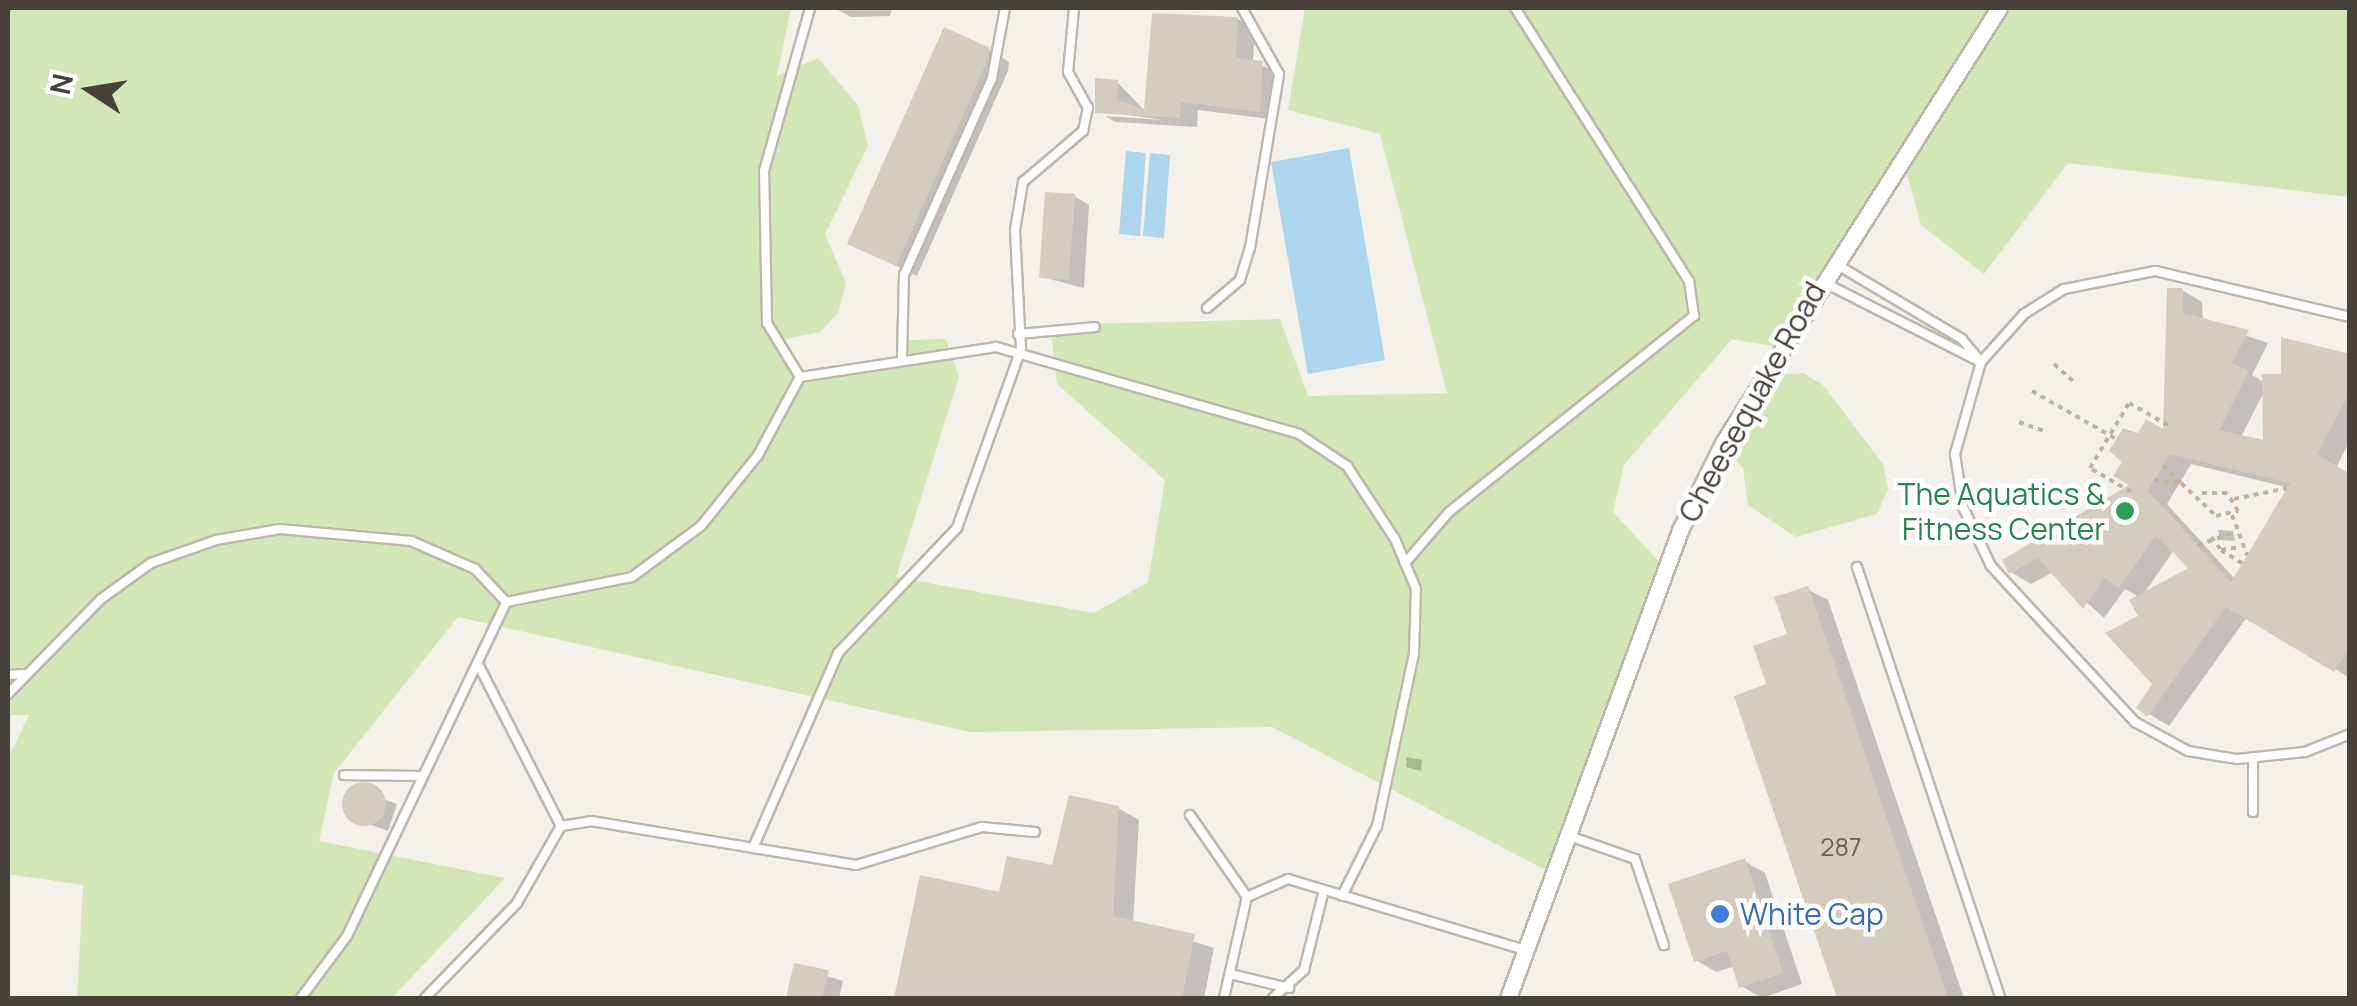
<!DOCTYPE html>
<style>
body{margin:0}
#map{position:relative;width:2357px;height:1006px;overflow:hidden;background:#f4f1eb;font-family:Manrope,sans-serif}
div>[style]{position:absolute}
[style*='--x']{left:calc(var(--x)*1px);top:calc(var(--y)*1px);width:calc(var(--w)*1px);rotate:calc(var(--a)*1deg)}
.green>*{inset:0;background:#d3e6b6}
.water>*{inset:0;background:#abd6ed}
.shadow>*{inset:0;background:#0003}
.building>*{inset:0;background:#d5ccc0}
.round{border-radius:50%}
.path>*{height:4px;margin-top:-2px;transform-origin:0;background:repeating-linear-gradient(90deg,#c1b39f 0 5px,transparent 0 10px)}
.roads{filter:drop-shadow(2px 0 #c0b8ad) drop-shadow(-2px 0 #c0b8ad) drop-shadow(0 2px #c0b8ad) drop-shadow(0 -2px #c0b8ad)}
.service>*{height:8px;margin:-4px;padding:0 4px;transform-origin:4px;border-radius:4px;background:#fff}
.minor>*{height:15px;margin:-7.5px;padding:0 7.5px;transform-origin:7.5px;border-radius:7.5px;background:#fff}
.dots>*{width:28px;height:28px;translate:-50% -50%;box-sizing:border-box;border:5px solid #fff;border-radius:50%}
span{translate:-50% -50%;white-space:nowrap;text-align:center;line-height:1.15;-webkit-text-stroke:9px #fff;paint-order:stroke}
.number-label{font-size:25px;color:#6b645b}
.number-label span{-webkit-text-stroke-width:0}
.street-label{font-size:30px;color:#484139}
.leisure-label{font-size:30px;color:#27864d}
.right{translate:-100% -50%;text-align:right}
.shop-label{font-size:30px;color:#366cbe}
.left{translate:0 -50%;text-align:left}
.frame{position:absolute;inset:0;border:10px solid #484139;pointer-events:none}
.north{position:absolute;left:40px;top:40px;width:100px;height:100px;-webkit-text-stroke:8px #fff;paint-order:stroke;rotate:282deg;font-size:28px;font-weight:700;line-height:40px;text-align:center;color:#484139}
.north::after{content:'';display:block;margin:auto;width:35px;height:45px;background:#484139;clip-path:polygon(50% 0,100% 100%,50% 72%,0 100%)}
</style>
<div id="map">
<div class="green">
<div style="clip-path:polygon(8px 8px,791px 8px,777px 76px,818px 58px,858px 105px,868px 146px,825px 234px,846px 283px,838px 313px,820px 332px,776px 341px,800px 377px,902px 357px,910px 340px,946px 339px,959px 377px,896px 577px,1094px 613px,1148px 582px,1165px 480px,1057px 384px,1050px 325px,1280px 319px,1308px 396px,1447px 393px,1380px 134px,1288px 110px,1305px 8px,2349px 8px,2349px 197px,2068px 163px,1984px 274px,1921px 225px,1902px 156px,1778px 347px,1732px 339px,1624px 465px,1613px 512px,1665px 568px,1555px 875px,1272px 727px,970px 732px,458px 617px,334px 773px,319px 841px,505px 878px,392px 998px,77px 998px,83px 885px,8px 874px,8px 758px,29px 715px,8px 715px)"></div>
<div style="clip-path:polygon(1803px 373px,1823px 385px,1883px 464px,1888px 489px,1877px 514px,1796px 537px,1748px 505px,1743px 468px,1723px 443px,1760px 377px)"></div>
</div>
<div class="water">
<div style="clip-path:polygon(1349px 148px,1385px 360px,1308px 374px,1271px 162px)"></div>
<div style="clip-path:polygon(1126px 151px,1146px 153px,1140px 236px,1119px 234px)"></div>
<div style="clip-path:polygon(1150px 153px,1170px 155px,1164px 238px,1143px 236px)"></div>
</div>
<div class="shadow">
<div style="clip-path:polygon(892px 8px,890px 16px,851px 17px,836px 9px)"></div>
<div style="clip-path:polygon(1238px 19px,1255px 29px,1253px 62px,1280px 73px,1277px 120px,1198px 110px,1197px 127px,1115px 122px,1105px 116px,1164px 120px,1100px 111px,1118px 83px,1147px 113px)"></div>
<div style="clip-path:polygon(989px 50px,1009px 62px,1008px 71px,917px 276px,850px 243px)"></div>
<div style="clip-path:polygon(1074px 196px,1089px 205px,1084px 288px,1042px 277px)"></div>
<div style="clip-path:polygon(evenodd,2182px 290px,2202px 302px,2203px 321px,2268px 343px,2252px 375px,2265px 383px,2350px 356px,2350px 440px,2336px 468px,2350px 476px,2350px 678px,2247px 617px,2169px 726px,2149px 714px,2155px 683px,2139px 597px,2125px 589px,2104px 618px,2053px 572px,2031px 584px,2011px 572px,2134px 485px,2139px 436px,2166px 433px,2182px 290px,2265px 390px,2265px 443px,2241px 437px,2265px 390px,2182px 290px,2191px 464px,2290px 488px,2235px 579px,2167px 504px,2191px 464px,2182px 290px,2174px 550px,2192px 568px,2143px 595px,2174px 550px)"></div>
<div style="clip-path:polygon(2218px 530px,2233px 531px,2235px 541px,2220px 540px)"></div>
<div style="clip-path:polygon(1807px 589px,1828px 600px,1964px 998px,1840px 998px,1737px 697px,1770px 686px)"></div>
<div style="clip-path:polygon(1407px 757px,1422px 760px,1421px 771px,1406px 767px)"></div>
<div style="clip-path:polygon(353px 788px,397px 804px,388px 831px,348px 816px)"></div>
<div style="clip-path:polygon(1118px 808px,1139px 820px,1133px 923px,1214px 948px,1204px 998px,897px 998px,922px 878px,1001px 895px,1054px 868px)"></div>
<div style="clip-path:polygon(1744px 861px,1765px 873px,1802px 984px,1762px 998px,1741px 986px,1735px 966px,1716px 972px,1696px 960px)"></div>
<div style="clip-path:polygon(796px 966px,843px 981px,839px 998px,789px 998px)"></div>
</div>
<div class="building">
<div style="clip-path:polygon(1152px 13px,1238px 17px,1236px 58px,1263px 61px,1260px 112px,1181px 102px,1180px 118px,1095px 113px,1095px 78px,1118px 80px,1117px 100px,1144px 109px)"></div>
<div style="clip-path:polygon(944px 27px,990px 48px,988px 59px,896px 266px,847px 244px)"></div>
<div style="clip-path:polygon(1045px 192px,1075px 194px,1069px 280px,1039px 278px)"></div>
<div style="clip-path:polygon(evenodd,2167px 288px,2183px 288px,2183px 313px,2249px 330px,2232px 363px,2249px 371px,2219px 430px,2263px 440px,2262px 374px,2281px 374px,2281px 337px,2350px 354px,2350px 392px,2317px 454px,2350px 474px,2350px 647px,2334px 672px,2226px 607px,2147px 717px,2136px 708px,2152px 684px,2105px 633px,2138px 616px,2129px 600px,2188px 568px,2156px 535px,2119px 588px,2104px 578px,2083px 609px,2038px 558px,2009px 574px,2002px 560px,2129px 485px,2113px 476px,2122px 462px,2109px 451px,2123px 428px,2138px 433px,2146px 419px,2163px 429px,2167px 288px,2170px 454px,2290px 483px,2231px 582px,2148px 491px,2170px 454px)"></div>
<div style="clip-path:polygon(1808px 586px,1948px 998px,1837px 998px,1734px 696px,1766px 684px,1753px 646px,1787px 634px,1774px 597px)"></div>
<div class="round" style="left:342px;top:782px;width:44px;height:44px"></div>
<div style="clip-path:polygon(1069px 795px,1119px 806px,1113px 916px,1195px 934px,1182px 998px,894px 998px,920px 875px,999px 892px,1007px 856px,1052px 865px)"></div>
<div style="clip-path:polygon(1745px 858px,1783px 973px,1739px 988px,1727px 951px,1694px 962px,1668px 884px)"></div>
<div style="clip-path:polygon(794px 963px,829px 970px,822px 998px,786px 998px)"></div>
</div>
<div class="path">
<div style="--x:2054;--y:364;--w:27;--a:42"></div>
<div style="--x:2032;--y:391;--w:97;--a:29.7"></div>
<div style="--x:2019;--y:422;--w:27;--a:20"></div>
<div style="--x:2154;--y:480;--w:27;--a:6"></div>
<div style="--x:2181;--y:483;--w:25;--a:-135"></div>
<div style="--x:2181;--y:483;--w:48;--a:43.3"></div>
<div style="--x:2216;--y:516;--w:23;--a:-13"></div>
<div style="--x:2238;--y:511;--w:21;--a:-121"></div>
<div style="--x:2227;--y:493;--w:28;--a:180"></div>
<div style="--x:2131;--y:492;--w:48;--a:-149.7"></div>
<div style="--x:2090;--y:468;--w:76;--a:-59"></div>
<div style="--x:2129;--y:403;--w:48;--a:29.7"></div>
<div style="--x:2234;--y:499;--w:54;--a:-11.7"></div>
<div style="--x:2232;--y:515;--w:43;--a:69.4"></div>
<div style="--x:2211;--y:537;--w:16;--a:52"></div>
<div style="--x:2221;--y:550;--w:18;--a:-9"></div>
<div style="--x:2198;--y:545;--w:39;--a:-19"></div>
<div style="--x:2221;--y:550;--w:25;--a:32"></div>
</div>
<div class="roads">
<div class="service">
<div style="--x:1823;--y:282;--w:177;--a:26.9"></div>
<div style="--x:1981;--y:362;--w:30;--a:-130"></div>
<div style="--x:1962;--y:339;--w:149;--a:-149.3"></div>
<div style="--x:1207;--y:308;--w:43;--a:-40.3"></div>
<div style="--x:1240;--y:280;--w:34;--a:-73"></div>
<div style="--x:1250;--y:248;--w:176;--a:-80.5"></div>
<div style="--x:1279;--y:74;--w:76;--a:-119.3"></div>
<div style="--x:2350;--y:317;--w:200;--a:-166.7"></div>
<div style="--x:2155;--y:271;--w:93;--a:168.8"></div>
<div style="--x:2064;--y:289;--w:47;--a:148"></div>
<div style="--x:2024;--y:314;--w:64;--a:131.9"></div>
<div style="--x:1981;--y:362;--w:96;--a:105.8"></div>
<div style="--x:1955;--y:454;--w:54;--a:81.4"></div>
<div style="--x:1963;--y:507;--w:65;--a:64.6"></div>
<div style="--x:1991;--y:566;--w:212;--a:47.3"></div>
<div style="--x:2135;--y:722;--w:60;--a:28.7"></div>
<div style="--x:2188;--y:751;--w:50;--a:9.3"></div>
<div style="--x:2237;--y:759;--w:68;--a:-5.9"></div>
<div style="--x:2305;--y:752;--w:48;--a:-21.8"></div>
<div style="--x:1018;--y:334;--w:77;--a:-5.2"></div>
<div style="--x:902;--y:357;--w:82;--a:-88.6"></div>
<div style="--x:904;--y:275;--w:216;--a:-65.9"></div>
<div style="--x:992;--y:78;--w:71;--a:-79.5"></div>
<div style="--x:800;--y:377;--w:63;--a:-121.4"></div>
<div style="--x:767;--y:323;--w:152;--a:-91.1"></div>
<div style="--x:764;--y:171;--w:169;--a:-74.2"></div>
<div style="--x:1405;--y:563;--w:67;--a:-49.2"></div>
<div style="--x:1449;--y:512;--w:314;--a:-38.7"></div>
<div style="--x:1694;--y:316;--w:35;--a:-98"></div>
<div style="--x:1689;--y:281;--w:324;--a:-122.5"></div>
<div style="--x:1857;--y:567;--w:454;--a:71.6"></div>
<div style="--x:480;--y:668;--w:178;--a:62.9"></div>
<div style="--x:8;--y:675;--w:17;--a:-3"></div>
<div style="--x:8;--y:694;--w:133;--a:-45.6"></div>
<div style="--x:101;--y:599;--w:62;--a:-35.8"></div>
<div style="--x:151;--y:563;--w:69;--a:-19.5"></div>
<div style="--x:216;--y:540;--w:65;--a:-9.8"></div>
<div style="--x:280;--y:529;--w:132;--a:5.2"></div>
<div style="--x:411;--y:541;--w:70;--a:23.6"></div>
<div style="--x:475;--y:569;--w:45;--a:46.8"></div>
<div style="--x:2253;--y:759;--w:53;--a:90"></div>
<div style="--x:344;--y:775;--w:75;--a:0.8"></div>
<div style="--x:1190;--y:815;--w:100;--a:55.2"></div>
<div style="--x:1569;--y:836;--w:70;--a:19.2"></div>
<div style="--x:1635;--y:859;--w:91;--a:71.4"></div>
<div style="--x:753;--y:848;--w:213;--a:-66.4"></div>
<div style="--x:838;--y:653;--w:173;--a:-46.4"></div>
<div style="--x:957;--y:528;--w:190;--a:-70.3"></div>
<div style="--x:1021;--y:349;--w:119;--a:-92.9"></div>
<div style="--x:1015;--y:230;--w:49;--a:-80.5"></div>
<div style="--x:1023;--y:182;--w:79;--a:-40.4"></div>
<div style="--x:1083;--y:131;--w:24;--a:-78"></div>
<div style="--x:1088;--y:108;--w:41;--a:-119.1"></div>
<div style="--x:1068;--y:72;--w:64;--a:-84.6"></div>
<div style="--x:1230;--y:974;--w:61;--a:13.3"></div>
<div style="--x:301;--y:998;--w:77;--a:-53.4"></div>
<div style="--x:347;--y:936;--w:370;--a:-64.5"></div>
<div style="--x:506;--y:602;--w:128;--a:-11.2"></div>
<div style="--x:632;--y:577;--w:86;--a:-36.5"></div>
<div style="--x:701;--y:526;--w:91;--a:-51.2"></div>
<div style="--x:758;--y:455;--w:89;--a:-61.7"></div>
<div style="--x:800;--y:377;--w:198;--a:-8.7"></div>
<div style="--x:996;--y:347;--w:315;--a:16"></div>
<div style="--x:1299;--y:434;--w:58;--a:33.7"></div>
<div style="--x:1347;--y:466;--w:87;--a:56.7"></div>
<div style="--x:1395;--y:539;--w:54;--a:67.2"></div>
<div style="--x:1416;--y:589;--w:65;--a:91.8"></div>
<div style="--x:1414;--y:654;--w:176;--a:102.1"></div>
<div style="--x:1377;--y:826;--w:78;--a:116.6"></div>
<div style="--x:425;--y:998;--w:132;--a:-45.9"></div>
<div style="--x:517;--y:903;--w:89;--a:-60.3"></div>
<div style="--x:561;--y:826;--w:30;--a:-9"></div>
<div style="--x:591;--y:821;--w:269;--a:9.4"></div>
<div style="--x:856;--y:865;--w:132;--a:-16.8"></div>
<div style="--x:982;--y:827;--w:53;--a:5.4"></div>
<div style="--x:1224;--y:998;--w:104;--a:-77.2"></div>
<div style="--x:1247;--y:897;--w:45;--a:-23.7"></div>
<div style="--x:1288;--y:879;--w:246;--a:16.7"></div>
<div style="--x:1273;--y:998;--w:42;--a:-42.1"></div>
<div style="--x:1304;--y:970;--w:82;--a:-76"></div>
</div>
<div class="minor">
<div style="--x:1508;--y:998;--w:499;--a:-69.8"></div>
<div style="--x:1680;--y:530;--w:97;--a:-63.7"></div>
<div style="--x:1723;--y:443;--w:515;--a:-57.61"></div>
</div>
</div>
<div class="dots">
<div style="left:2125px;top:511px;background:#2e9e5b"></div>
<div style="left:1720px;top:914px;background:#3f7fe0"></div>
</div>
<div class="number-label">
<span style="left:1841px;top:847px">287</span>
</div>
<div class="street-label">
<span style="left:1752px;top:402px;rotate:-61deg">Cheesequake Road</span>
</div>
<div class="leisure-label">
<span class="right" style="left:2105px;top:511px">The Aquatics &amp;<br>Fitness Center</span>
</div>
<div class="shop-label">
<span class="left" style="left:1740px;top:914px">White Cap</span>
</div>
<div class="frame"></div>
<div class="north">N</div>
</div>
